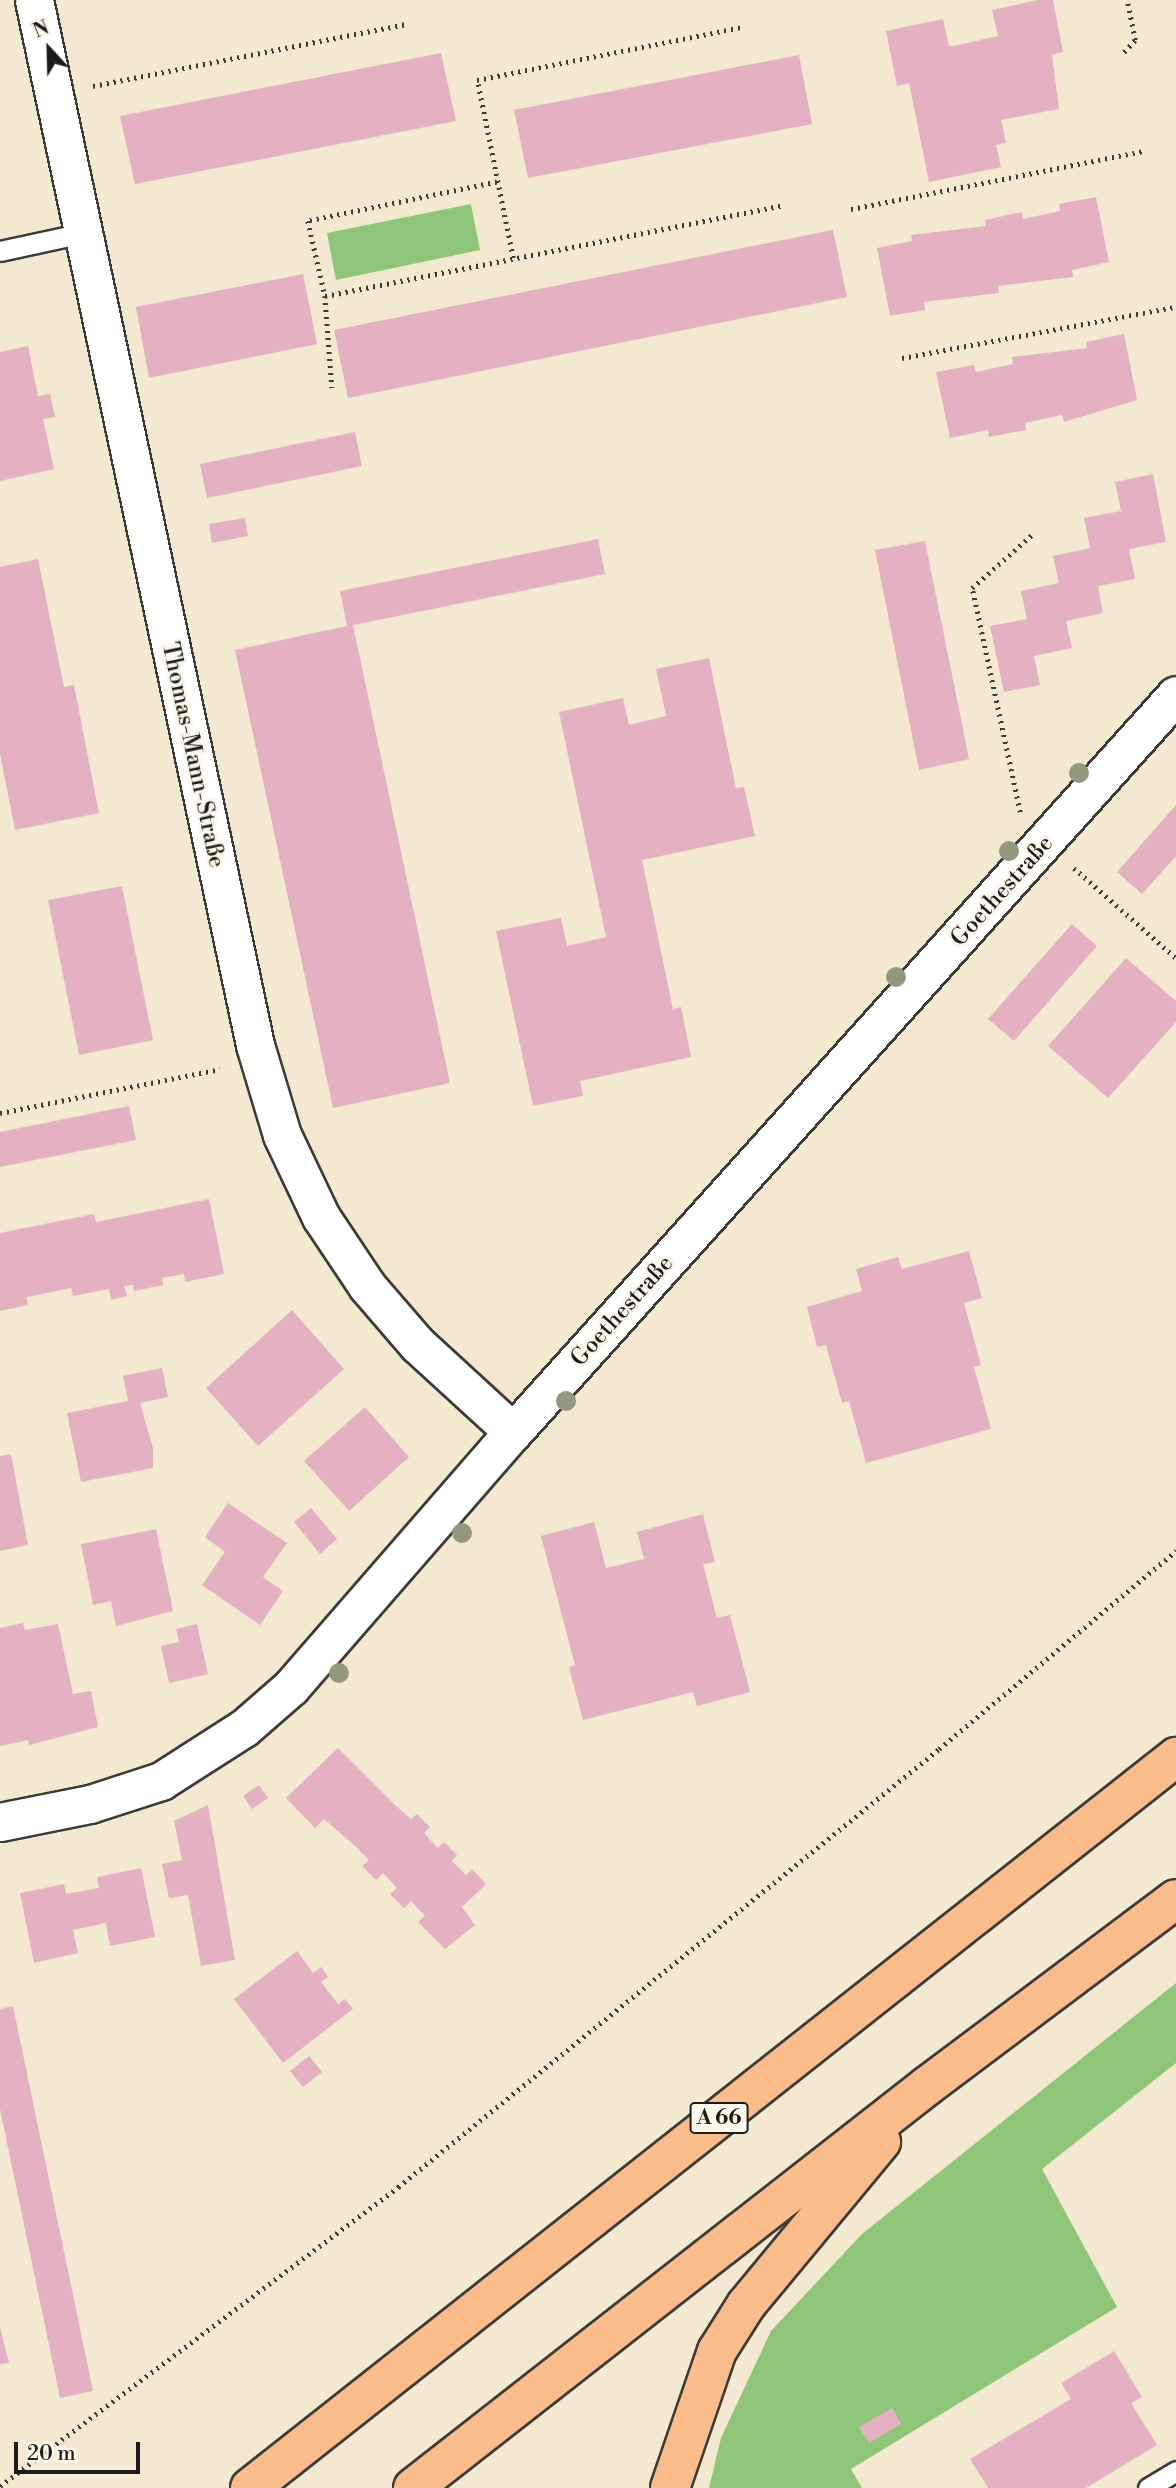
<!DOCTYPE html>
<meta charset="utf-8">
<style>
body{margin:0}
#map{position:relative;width:1176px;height:2488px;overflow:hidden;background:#f3e8d0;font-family:"Libre Bodoni",serif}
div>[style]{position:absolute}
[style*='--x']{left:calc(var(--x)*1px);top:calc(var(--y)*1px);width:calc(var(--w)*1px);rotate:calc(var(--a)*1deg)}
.green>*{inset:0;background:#8ec578}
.building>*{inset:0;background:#e4b1c3}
.path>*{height:4.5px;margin-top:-2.25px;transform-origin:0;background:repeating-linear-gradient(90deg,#3c3b37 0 2px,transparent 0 7px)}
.roads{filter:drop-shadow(2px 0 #3c3b37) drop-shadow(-2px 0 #3c3b37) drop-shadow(0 2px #3c3b37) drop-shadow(0 -2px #3c3b37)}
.service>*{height:19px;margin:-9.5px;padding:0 9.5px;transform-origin:9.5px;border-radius:9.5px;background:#fff}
.minor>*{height:37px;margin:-18.5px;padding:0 18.5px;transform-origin:18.5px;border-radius:18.5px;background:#fff}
.motorway>*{height:38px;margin:-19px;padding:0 19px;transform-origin:19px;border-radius:19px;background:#f9bc8a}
.trees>*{width:20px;height:20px;margin:-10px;border-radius:50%;background:#93987f}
span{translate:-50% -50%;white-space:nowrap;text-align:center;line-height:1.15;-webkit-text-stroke:6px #fbf7ec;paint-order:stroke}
.shield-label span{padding:2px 5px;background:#fbf7ec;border:2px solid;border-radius:5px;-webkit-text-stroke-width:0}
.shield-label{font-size:21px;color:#1c1c1c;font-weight:700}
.street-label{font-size:23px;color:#1c1c1c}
.north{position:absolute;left:14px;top:14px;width:70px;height:70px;-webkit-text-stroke:5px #fbf7ec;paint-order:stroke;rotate:338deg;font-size:19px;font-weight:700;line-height:28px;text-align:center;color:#1c1c1c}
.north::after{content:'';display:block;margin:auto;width:24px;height:32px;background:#1c1c1c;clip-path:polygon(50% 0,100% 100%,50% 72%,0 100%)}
.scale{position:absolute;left:14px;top:2442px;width:126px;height:32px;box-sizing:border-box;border:4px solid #1c1c1c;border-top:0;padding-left:9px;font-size:21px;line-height:24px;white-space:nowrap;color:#1c1c1c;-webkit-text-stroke:5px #fbf7ec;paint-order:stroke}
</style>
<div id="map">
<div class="green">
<div style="clip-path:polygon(471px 204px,480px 250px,336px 280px,327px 233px)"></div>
<div style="clip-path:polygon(1176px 1983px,1176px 2063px,1042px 2169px,1117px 2307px,851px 2469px,862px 2488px,709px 2488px,721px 2438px,771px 2331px,862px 2234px)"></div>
</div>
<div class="building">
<div style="clip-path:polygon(1038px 0,1053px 0,1063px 52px,1052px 55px,1059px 109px,1001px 120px,1006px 143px,996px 145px,1001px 167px,929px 182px,909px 83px,897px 86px,886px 31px,943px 19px,949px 46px,958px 45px,998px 36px,992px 10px)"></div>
<div style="clip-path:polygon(441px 53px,456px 121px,135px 184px,120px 116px)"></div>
<div style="clip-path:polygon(799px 55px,812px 124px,528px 178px,514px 110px)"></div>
<div style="clip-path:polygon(1096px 197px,1109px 262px,1072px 270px,1073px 277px,998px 286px,999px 293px,924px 302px,925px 310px,890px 316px,877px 248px,912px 241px,911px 235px,986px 226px,985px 220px,1022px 212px,1023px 219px,1060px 211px,1059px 204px)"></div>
<div style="clip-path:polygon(833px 230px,847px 297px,348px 398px,334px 330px)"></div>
<div style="clip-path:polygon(303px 274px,317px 344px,149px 378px,136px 307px)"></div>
<div style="clip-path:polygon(1124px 334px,1137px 400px,1064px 422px,1062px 415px,1025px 423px,1026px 430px,989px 437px,988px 430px,950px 438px,936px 372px,974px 365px,976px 372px,1013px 364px,1012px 357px,1087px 348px,1086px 342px)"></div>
<div style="clip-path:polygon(28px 346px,38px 396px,50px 394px,55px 417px,43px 419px,54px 469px,0 481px,0 352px)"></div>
<div style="clip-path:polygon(355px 432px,362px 466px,207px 498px,200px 464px)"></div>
<div style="clip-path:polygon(1153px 474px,1166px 542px,1129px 549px,1135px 579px,1098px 586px,1103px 613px,1066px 621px,1072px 648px,1034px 656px,1040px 685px,1004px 692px,990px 626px,1027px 619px,1021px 591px,1059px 583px,1053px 556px,1090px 548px,1084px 518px,1121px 511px,1115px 482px)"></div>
<div style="clip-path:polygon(245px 518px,248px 536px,212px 543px,209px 524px)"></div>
<div style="clip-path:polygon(598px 539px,605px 574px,353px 625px,450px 1083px,333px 1108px,235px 650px,347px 626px,340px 591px)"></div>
<div style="clip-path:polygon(925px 541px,969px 759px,919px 770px,875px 550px)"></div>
<div style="clip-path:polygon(38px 559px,64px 687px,74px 685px,99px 813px,15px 830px,0 754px,0 567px)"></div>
<div style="clip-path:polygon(709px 658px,736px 788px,744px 787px,755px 836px,642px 860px,673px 1009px,681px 1007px,691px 1057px,580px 1081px,583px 1096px,533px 1106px,496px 931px,561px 918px,567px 946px,606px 937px,559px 712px,623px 698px,629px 725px,666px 716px,656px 669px)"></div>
<div style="clip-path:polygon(1176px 805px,1176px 856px,1142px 894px,1117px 872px)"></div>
<div style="clip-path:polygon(122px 886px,153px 1040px,79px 1055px,48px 900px)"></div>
<div style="clip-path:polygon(1072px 924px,1097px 946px,1014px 1041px,988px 1019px)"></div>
<div style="clip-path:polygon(1126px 958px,1176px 1001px,1176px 1022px,1108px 1098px,1048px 1046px)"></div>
<div style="clip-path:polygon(129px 1106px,136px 1140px,0 1167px,0 1132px)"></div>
<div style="clip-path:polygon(209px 1199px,224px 1274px,185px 1282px,184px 1274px,162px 1278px,163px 1285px,134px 1291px,133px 1285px,124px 1286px,127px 1296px,111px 1300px,109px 1289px,73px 1296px,71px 1288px,27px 1297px,28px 1305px,0 1311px,0 1233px,94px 1214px,96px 1222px)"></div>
<div style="clip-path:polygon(969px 1251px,982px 1298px,964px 1303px,981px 1365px,974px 1367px,991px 1429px,866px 1463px,849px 1401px,842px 1403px,826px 1345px,817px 1347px,807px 1307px,862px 1291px,856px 1269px,898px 1257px,902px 1269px)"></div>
<div style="clip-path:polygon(292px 1310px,344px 1369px,258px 1446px,206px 1388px)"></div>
<div style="clip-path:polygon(162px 1368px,168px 1397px,140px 1403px,153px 1448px,153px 1468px,81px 1482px,67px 1413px,128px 1401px,123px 1376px)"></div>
<div style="clip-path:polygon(365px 1407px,409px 1457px,349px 1511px,304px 1461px)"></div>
<div style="clip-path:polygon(11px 1454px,28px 1545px,0 1551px,0 1456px)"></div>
<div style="clip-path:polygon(228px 1503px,287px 1543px,263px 1577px,283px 1591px,260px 1625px,202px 1585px,225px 1552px,205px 1537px)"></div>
<div style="clip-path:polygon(311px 1508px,337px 1539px,320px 1554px,294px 1522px)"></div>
<div style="clip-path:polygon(703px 1514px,715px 1562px,703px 1564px,717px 1618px,730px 1615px,750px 1692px,697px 1706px,693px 1692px,583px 1720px,569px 1667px,575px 1665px,541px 1536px,594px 1522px,606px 1568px,644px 1559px,637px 1532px)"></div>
<div style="clip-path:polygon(156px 1529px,173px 1611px,116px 1626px,111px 1601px,93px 1605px,81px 1544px)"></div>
<div style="clip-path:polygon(23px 1623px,25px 1630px,58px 1624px,73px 1694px,91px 1691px,98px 1727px,29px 1745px,28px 1740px,0 1746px,0 1628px)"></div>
<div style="clip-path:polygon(197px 1624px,208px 1674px,169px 1683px,161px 1646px,179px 1642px,176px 1629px)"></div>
<div style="clip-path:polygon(338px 1748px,395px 1805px,411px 1819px,417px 1814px,430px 1827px,424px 1833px,438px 1848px,444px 1842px,457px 1855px,452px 1861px,466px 1875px,472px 1869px,486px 1884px,462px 1907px,475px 1925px,445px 1949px,418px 1922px,425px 1916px,411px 1901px,404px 1908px,390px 1894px,397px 1888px,383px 1873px,376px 1880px,362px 1866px,369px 1860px,354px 1845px,324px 1819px,315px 1828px,286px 1798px)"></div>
<div style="clip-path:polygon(259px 1785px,268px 1798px,252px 1809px,243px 1796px)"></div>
<div style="clip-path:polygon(208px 1805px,235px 1960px,201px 1966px,188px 1895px,169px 1898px,162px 1864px,182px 1860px,174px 1821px)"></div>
<div style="clip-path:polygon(141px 1868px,155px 1937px,110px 1946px,106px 1923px,73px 1930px,78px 1953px,34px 1963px,20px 1893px,64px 1884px,66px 1894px,99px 1888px,97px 1877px)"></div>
<div style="clip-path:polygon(297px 1951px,313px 1973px,321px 1967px,328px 1977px,321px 1982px,338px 2004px,345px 1999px,353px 2009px,283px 2063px,234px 1999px)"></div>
<div style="clip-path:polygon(13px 2006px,93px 2391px,60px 2398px,0 2109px,0 2009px)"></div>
<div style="clip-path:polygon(309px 2056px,322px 2072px,303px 2087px,290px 2071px)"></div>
<div style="clip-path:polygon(0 2327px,9px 2363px,0 2364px)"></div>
<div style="clip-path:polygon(1114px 2351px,1142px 2397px,1131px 2403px,1157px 2445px,1086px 2488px,988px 2488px,970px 2459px,1071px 2399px,1061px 2383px)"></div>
<div style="clip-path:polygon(892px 2408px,901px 2424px,869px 2443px,859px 2427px)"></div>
</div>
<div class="path">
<div style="--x:1124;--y:52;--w:16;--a:-47"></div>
<div style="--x:1135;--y:40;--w:41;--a:-101.3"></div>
<div style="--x:93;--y:86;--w:318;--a:-11.2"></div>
<div style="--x:497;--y:182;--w:193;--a:168.3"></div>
<div style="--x:308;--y:221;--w:77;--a:77.2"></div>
<div style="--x:325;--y:296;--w:467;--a:-11.2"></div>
<div style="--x:851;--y:209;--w:299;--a:-11.2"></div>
<div style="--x:513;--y:258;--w:182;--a:-101.4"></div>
<div style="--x:477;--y:80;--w:271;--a:-11.3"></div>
<div style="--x:325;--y:296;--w:92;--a:85.6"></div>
<div style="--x:902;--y:358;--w:278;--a:-10.6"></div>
<div style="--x:1020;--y:812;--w:229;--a:-102.1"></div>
<div style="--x:972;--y:588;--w:84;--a:-41.6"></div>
<div style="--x:1074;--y:868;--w:136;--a:41.4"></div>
<div style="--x:0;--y:1113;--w:224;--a:-11.3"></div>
<div style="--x:0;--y:2486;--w:498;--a:-36.9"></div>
<div style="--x:398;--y:2187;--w:696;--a:-38.99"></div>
<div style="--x:939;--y:1749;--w:309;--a:-39.9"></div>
</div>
<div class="roads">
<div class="service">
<div style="--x:0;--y:251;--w:85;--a:-12.2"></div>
<div style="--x:1148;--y:2488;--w:33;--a:-31"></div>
</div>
<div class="minor">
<div style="--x:34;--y:0;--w:1068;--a:78.06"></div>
<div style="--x:255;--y:1045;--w:94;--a:73.3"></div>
<div style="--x:282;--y:1135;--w:91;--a:64.6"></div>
<div style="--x:321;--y:1217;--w:83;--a:56.3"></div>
<div style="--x:367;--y:1286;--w:77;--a:49.2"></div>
<div style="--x:417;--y:1344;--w:130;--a:42.5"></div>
<div style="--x:0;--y:1822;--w:92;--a:-11.3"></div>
<div style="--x:90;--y:1804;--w:75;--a:-17.9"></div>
<div style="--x:161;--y:1781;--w:98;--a:-32.6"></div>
<div style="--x:244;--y:1728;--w:62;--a:-41.1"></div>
<div style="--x:291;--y:1687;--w:338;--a:-49"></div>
<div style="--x:513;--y:1432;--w:991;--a:-48.03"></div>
</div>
<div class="motorway">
<div style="--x:250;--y:2488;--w:1180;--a:-38.29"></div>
<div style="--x:413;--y:2488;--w:653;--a:-38.03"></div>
<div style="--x:927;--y:2086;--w:311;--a:-36.9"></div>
<div style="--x:670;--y:2488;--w:145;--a:-71.1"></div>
<div style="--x:717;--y:2351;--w:54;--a:-57.8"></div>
<div style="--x:746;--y:2305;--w:212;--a:-50.4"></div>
</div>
</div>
<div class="trees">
<div style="left:1079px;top:773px"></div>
<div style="left:1009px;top:851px"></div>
<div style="left:896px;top:977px"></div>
<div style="left:566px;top:1401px"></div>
<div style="left:462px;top:1533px"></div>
<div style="left:339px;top:1673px"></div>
</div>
<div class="shield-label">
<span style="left:719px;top:2118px">A 66</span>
</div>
<div class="street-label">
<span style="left:193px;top:755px;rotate:78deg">Thomas-Mann-Straße</span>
<span style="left:1002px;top:891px;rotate:-48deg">Goethestraße</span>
<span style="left:622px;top:1311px;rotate:-48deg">Goethestraße</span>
</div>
<div class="north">N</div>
<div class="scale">20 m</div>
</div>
